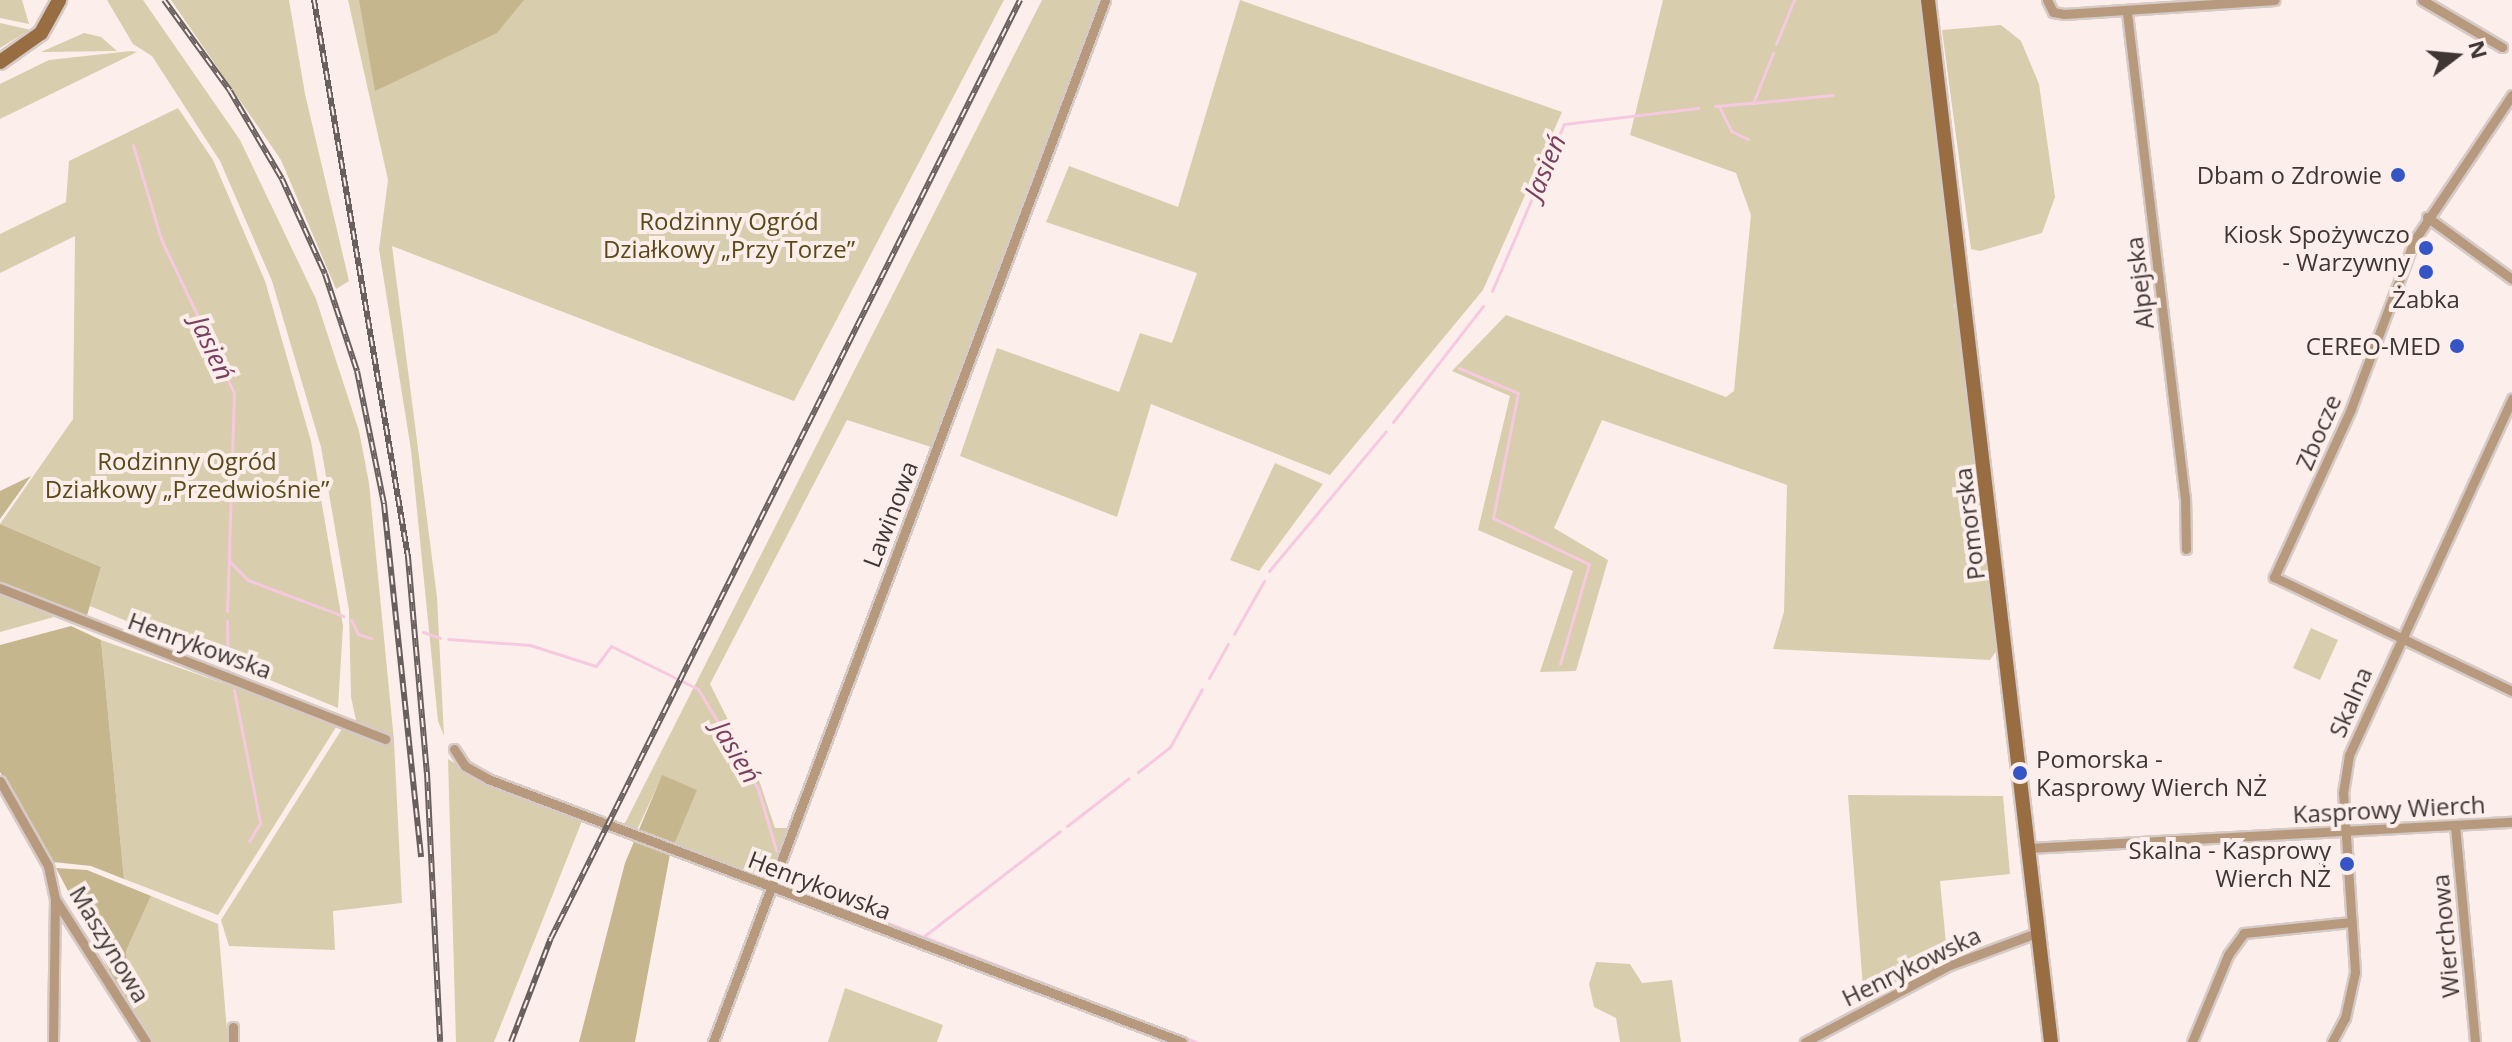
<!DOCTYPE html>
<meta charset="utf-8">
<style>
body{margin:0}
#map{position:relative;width:2512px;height:1042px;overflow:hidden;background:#fcefeb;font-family:"Open Sans",sans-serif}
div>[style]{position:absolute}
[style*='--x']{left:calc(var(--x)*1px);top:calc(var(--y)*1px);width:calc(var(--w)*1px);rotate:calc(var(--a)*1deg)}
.green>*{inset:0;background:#d8cdac}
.forest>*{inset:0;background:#c5b68d}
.stream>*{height:3px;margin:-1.5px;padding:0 1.5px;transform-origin:1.5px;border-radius:1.5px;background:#f6c9e0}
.roads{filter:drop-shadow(2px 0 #d6cac6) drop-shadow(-2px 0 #d6cac6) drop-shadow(0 2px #d6cac6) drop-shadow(0 -2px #d6cac6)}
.street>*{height:9px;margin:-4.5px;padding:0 4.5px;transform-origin:4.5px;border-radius:4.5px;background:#b7997d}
.secondary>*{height:14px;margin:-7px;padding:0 7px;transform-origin:7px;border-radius:7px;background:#986d42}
.rail>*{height:6px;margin-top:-3px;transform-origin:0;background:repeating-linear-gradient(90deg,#fcefeb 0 9px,#695f5c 0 18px);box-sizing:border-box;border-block:2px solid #695f5c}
.dots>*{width:22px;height:22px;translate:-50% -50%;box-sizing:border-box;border:4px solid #fcefeb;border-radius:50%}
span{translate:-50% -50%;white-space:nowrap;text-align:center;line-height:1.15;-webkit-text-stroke:8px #fcefeb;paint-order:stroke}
.poi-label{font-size:24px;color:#3f3634}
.right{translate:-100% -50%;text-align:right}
.left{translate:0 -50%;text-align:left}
.park-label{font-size:24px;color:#5b4a18}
.street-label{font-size:24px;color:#3f3634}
.water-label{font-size:26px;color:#794161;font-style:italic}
.north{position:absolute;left:2416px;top:16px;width:80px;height:80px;-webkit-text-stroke:6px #fcefeb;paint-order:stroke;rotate:74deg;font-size:22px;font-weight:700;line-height:32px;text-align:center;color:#3f3634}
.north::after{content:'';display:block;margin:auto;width:28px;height:36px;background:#3f3634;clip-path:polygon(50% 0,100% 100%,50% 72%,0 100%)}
</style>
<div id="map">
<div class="green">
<div style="clip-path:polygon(0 0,22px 0,29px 24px,0 18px)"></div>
<div style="clip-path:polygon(107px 0,143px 0,240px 140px,316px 299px,359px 431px,369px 483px,394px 741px,402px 903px,333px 911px,335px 950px,229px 946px,221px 920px,347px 721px,357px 725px,351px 697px,349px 610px,321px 447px,272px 281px,220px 161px,152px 56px,133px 44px)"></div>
<div style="clip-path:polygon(171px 0,289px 0,305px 94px,349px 281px,336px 289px,281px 160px)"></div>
<div style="clip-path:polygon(348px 0,1004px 0,794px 401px,392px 246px,437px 597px,444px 736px,438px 721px,411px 450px,379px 249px,388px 180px)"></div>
<div style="clip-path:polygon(1042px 0,1099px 0,931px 447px,847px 420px,710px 684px,760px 783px,775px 828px,788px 828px,772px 870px,758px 878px,674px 843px,696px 790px,662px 776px,636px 832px,623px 827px)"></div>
<div style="clip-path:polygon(1240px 0,1562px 112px,1483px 290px,1330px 475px,1151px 404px,1117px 517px,960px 456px,997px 348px,1119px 392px,1140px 333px,1172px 343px,1197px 273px,1046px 222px,1069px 166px,1178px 207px)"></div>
<div style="clip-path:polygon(1663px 0,1922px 0,1954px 258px,1954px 306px,1961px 324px,1999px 647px,1990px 660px,1773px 649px,1784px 612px,1787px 485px,1602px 420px,1554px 528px,1608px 560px,1576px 671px,1540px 672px,1573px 571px,1478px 530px,1510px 396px,1452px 371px,1506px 315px,1726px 397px,1734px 391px,1751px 215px,1736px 173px,1630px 135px)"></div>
<div style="clip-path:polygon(0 23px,27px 29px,29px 30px,0 48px)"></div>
<div style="clip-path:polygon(2001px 25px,2021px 41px,2039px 84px,2055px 197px,2042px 233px,1980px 251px,1971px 249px,1942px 30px)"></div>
<div style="clip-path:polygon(84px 33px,101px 37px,117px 51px,41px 52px)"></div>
<div style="clip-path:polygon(131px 51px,137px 52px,0 119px,0 84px,49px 60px)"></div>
<div style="clip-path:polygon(178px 108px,213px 160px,265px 281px,311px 441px,343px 626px,338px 708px,90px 606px,101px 567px,0 524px,73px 419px,75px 236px,0 273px,0 234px,66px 202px,69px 161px)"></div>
<div style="clip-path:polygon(1275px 463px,1323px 484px,1259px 571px,1230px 560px)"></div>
<div style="clip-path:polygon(0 593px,54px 617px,0 632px)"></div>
<div style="clip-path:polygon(2311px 628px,2338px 640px,2320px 680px,2293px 668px)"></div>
<div style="clip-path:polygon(101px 640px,338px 724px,218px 915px,124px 879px)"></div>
<div style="clip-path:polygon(448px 759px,486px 782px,584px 816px,494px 1042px,456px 1042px)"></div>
<div style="clip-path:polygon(1848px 795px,2003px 796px,2010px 874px,1940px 881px,1947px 954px,1864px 1000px)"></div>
<div style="clip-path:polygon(151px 896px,218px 924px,228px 1042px,149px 1042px,132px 1014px,126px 951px)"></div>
<div style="clip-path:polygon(1596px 962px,1630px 964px,1642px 983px,1672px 980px,1681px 1042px,1620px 1042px,1616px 1018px,1594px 1007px,1589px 984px)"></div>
<div style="clip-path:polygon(845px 988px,943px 1025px,937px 1042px,828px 1042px)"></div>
</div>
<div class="forest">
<div style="clip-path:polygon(359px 0,524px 0,497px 33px,375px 91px)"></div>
<div style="clip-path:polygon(31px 476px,0 519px,0 491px)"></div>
<div style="clip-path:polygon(0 524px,101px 567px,86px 619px,0 582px)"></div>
<div style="clip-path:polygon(71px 626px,101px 640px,124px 879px,91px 866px,53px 862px,0 772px,0 645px)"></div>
<div style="clip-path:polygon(662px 775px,697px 790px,670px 854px,635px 1042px,579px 1042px,625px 863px)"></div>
<div style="clip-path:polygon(56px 868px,87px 870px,151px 896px,126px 951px,132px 1014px)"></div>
</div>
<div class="stream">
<div style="--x:1776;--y:44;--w:48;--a:-67.8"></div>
<div style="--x:1753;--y:103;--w:80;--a:-5.7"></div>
<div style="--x:1715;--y:106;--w:38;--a:-5"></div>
<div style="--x:1753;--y:103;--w:54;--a:-68.2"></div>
<div style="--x:1719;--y:106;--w:28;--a:64"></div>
<div style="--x:1731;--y:131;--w:19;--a:25"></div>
<div style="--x:133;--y:145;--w:98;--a:73.4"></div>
<div style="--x:161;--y:239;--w:170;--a:64.6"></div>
<div style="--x:234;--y:393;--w:218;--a:91.8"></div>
<div style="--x:1492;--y:291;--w:182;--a:-66.7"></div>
<div style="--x:1564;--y:124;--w:135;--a:-6.8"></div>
<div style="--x:1459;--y:368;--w:64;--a:23"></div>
<div style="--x:1518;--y:393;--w:127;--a:101.3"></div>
<div style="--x:1493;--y:518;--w:106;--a:25.6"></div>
<div style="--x:1589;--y:564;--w:104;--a:106.2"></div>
<div style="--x:1393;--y:422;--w:147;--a:-52.2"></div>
<div style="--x:229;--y:561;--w:27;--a:45"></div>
<div style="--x:248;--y:580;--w:102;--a:20.8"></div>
<div style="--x:1269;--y:571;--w:182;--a:-50.1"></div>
<div style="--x:351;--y:620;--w:16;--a:63"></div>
<div style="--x:358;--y:634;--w:14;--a:17"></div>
<div style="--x:227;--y:621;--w:48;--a:88.8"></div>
<div style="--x:423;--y:632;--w:18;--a:19"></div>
<div style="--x:1234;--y:634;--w:61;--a:-60.5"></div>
<div style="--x:448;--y:639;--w:82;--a:4.2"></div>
<div style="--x:530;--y:645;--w:69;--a:17.7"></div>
<div style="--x:596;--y:666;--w:25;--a:-53"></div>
<div style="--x:611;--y:646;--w:97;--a:26.3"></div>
<div style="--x:698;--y:689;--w:117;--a:59"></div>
<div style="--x:758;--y:789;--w:64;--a:73.6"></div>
<div style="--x:1209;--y:678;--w:39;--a:-61"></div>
<div style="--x:234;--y:690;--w:136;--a:78.9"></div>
<div style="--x:260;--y:823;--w:21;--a:121"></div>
<div style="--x:1138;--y:772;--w:41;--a:-38"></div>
<div style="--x:1170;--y:747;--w:66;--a:-61.1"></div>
<div style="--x:1067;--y:826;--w:78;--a:-37.7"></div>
<div style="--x:798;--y:887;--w:135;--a:21.8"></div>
<div style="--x:923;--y:937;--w:173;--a:-37.7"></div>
<div style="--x:924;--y:937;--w:292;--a:21.1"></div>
</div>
<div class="roads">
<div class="street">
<div style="--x:2047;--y:0;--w:13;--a:63"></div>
<div style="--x:2053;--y:12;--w:11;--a:10"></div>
<div style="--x:2064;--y:14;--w:211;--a:-3.8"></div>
<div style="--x:2422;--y:0;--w:93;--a:30.4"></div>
<div style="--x:2127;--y:13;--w:487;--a:83.2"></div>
<div style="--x:2185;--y:497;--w:52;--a:88.9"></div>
<div style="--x:2512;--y:95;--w:176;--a:123.9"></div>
<div style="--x:2414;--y:241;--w:179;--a:110.6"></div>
<div style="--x:2351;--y:409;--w:185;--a:114.6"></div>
<div style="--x:2274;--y:577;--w:264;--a:25.6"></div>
<div style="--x:2427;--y:217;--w:105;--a:36.1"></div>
<div style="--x:0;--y:588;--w:414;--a:21.4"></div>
<div style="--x:454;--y:749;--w:20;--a:57"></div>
<div style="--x:465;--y:766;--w:26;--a:29"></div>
<div style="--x:488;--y:779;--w:742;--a:20.75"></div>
<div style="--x:0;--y:781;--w:98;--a:60.5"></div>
<div style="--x:48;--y:866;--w:34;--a:78"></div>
<div style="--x:55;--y:899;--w:169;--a:57.5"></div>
<div style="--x:2455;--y:826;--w:217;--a:84.7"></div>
<div style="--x:2029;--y:848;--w:484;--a:-3.1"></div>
<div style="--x:233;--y:1027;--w:15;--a:90"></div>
<div style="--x:53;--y:1042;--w:143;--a:-89.2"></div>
<div style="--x:713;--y:1042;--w:1113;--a:-69.38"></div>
<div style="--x:1805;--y:1042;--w:164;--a:-28"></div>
<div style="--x:1950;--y:965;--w:95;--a:-20.3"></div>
<div style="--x:2192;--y:1042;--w:94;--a:-67.5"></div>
<div style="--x:2228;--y:955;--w:27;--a:-54"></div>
<div style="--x:2244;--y:933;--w:108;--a:-5.9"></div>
<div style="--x:2332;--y:1042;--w:27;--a:-62"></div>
<div style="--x:2345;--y:1018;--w:47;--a:-77.7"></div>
<div style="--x:2355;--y:972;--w:179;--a:-93.8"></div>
<div style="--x:2343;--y:793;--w:38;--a:-81"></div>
<div style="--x:2349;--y:755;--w:392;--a:-65.4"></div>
</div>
<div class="secondary">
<div style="--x:1928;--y:0;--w:1049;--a:83.27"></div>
<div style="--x:0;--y:62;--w:50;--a:-35.3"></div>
<div style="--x:41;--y:33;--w:38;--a:-61"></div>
</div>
</div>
<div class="rail">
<div style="--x:164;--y:0;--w:112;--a:54"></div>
<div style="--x:230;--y:91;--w:102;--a:59.4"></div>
<div style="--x:282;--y:179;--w:104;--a:65.6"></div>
<div style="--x:325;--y:274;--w:102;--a:71.7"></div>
<div style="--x:357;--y:371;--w:136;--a:78.5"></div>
<div style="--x:384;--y:504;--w:355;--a:84"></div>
<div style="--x:314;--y:0;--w:565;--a:80.42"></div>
<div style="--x:408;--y:557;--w:217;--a:85"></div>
<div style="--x:427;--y:773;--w:269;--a:87.2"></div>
<div style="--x:511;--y:1042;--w:111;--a:-69"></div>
<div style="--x:551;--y:938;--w:1049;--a:-63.43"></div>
</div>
<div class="dots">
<div style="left:2398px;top:175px;background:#3555c6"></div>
<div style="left:2426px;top:248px;background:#3555c6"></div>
<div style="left:2426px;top:272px;background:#3555c6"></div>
<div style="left:2457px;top:346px;background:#3555c6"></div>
<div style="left:2020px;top:773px;background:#3555c6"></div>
<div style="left:2347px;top:864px;background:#3555c6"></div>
</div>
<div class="poi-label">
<span class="right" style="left:2382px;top:175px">Dbam o Zdrowie</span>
<span class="right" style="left:2410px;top:248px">Kiosk Spożywczo<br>- Warzywny</span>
<span style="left:2426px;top:299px">Żabka</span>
<span class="right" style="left:2441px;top:346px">CEREO-MED</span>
<span class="left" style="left:2036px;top:773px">Pomorska -<br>Kasprowy Wierch NŻ</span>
<span class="right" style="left:2331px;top:864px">Skalna - Kasprowy<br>Wierch NŻ</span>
</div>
<div class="park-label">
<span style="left:729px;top:235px">Rodzinny Ogród<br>Działkowy „Przy Torze”</span>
<span style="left:187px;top:475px">Rodzinny Ogród<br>Działkowy „Przedwiośnie”</span>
</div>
<div class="street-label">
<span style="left:2139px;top:283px;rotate:-97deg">Alpejska</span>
<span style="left:2318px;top:432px;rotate:-67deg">Zbocze</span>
<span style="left:890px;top:514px;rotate:-69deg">Lawinowa</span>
<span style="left:1969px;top:524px;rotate:-97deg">Pomorska</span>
<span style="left:200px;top:645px;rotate:20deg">Henrykowska</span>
<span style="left:2350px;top:702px;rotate:-67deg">Skalna</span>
<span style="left:2389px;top:809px;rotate:-3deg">Kasprowy Wierch</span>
<span style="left:820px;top:885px;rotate:21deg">Henrykowska</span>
<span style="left:2445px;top:936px;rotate:-95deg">Wierchowa</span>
<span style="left:110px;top:944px;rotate:59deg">Maszynowa</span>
<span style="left:1911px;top:966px;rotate:-26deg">Henrykowska</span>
</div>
<div class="water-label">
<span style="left:1545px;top:167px;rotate:-67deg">Jasień</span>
<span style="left:212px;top:348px;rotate:65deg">Jasień</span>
<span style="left:736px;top:752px;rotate:59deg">Jasień</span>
</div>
<div class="north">N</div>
</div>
